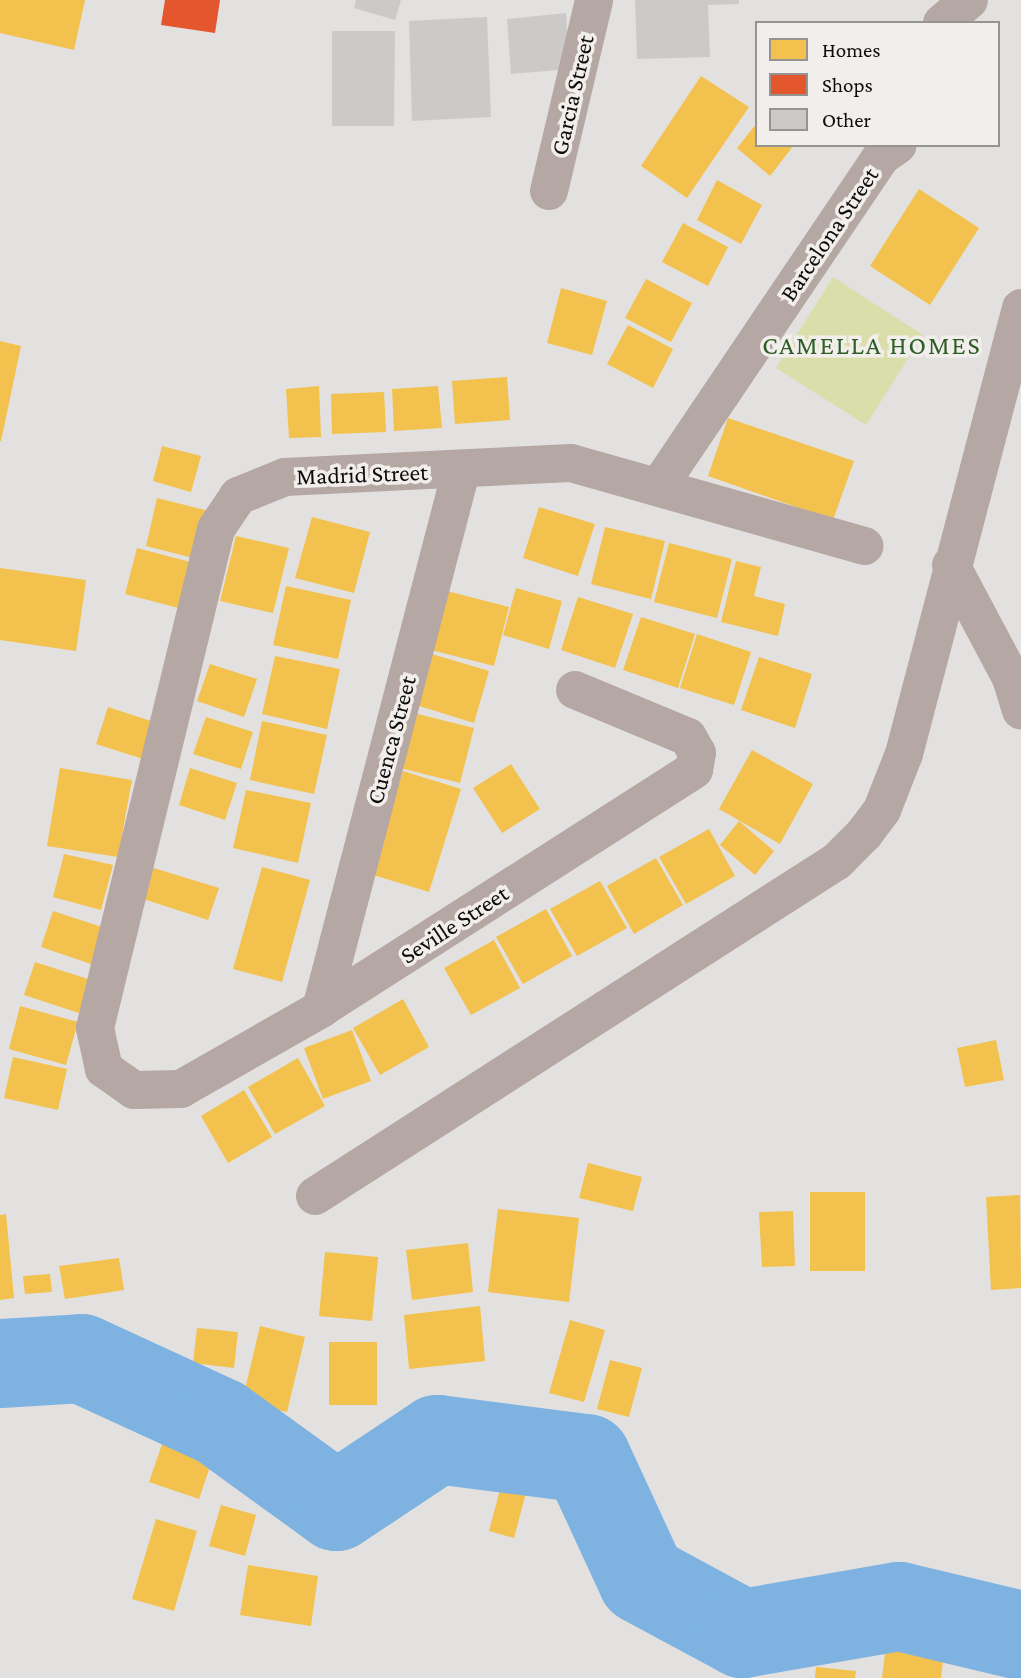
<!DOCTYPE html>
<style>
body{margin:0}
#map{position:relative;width:1021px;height:1678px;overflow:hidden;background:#e3e1df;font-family:"Crimson Pro",serif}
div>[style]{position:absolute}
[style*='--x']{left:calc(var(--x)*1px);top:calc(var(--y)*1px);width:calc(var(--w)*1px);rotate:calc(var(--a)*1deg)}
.green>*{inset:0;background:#dadeab}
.homes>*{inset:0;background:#f2c14e}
.shops>*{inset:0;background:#e4572e}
.river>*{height:89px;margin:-44.5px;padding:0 44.5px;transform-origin:44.5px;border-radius:44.5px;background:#7eb3e1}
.building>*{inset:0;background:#cbcac9}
.minor>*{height:38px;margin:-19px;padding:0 19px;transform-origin:19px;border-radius:19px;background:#b5a7a4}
span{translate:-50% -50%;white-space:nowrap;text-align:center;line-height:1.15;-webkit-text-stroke:7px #f1eeeb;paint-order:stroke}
.street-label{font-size:24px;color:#0d0c0b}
.neighbourhood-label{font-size:26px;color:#2d5e27;letter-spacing:2px}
.legend{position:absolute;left:755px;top:21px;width:245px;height:126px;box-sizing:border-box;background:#f1eeeb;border:2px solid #969491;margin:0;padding:9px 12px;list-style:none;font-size:21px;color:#0d0c0b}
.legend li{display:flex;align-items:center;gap:14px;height:35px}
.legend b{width:35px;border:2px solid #969491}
</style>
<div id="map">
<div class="green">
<div style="clip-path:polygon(833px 277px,923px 335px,866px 425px,776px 368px)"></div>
</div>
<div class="homes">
<div style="clip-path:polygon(0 0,85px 0,74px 50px,0 33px)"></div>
<div style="clip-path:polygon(701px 76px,749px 107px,687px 198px,641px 166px)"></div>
<div style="clip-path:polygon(757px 123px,757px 145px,794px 145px,770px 176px,737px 148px)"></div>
<div style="clip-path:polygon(717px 180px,762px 205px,741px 244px,697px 220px)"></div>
<div style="clip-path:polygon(919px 189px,979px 228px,930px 305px,870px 266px)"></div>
<div style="clip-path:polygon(683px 223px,728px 247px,708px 286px,662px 262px)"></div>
<div style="clip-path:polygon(646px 279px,692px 303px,671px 342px,625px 318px)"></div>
<div style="clip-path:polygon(561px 288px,607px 301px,592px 355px,547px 343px)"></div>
<div style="clip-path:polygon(628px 325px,673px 349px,653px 388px,607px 364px)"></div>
<div style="clip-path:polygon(0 341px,21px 346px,1px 441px,0 441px)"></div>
<div style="clip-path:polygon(507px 377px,510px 420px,455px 424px,452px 381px)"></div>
<div style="clip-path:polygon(319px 386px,321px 437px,289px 438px,286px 389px)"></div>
<div style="clip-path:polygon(438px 386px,442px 428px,394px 431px,392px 389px)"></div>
<div style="clip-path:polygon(384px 392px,386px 432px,332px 434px,331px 394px)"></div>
<div style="clip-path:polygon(728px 418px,854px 461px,833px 520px,708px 476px)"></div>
<div style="clip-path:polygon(162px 446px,201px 456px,191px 492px,153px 481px)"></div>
<div style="clip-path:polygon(157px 498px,213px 512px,201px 560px,146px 546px)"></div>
<div style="clip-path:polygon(539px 507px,595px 524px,578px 576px,523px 558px)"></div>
<div style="clip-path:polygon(312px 517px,370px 532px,354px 593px,295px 578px)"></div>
<div style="clip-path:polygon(605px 527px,665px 541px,651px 599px,591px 584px)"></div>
<div style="clip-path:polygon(236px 536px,289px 548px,273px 613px,220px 601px)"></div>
<div style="clip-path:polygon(669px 543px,732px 559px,717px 618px,654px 602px)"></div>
<div style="clip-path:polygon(137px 548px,202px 565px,190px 611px,125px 594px)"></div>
<div style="clip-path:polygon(736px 561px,761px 567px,754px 596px,785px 604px,778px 636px,721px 622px)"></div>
<div style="clip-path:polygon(0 568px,86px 580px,76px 651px,0 640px)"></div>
<div style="clip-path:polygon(286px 586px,351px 600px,338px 659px,273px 645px)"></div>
<div style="clip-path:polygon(516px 588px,562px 601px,549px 649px,503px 635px)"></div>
<div style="clip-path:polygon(447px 591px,509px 607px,494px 666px,431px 650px)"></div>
<div style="clip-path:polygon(578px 597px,633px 614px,615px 668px,561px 650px)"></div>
<div style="clip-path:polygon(641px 617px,695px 634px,678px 688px,623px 670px)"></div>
<div style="clip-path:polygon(697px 634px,751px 652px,734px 705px,680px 688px)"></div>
<div style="clip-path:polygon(432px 654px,489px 671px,474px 723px,416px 705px)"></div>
<div style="clip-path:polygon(275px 656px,340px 669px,327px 729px,262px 714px)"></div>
<div style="clip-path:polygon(759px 657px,812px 674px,795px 728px,741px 710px)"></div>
<div style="clip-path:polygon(210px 664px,257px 679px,244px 717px,197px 701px)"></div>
<div style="clip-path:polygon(108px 707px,154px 722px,143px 759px,96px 744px)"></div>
<div style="clip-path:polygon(414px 713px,474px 728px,460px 783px,400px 768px)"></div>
<div style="clip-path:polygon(206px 717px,253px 732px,241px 769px,193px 754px)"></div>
<div style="clip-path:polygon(262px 721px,327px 735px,314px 794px,250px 780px)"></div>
<div style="clip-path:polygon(752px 750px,813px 784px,780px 844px,719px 809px)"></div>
<div style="clip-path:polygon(511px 764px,540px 809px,502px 833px,473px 788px)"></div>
<div style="clip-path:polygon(60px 768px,132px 780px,118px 857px,47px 846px)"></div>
<div style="clip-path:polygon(190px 768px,237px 783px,225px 820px,179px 805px)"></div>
<div style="clip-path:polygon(403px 771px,461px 789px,429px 892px,370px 874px)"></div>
<div style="clip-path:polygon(246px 790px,311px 803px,298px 863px,233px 848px)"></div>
<div style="clip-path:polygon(739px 821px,774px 851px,755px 875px,720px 845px)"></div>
<div style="clip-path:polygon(709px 829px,735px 876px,686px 904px,659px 857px)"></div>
<div style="clip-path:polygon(64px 854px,113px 865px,101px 910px,53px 897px)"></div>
<div style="clip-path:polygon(656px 858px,683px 905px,634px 934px,607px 886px)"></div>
<div style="clip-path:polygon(144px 865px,219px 888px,208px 920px,134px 896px)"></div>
<div style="clip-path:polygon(262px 867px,310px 880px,282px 982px,233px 969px)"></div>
<div style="clip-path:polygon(600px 881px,627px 928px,577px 956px,550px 909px)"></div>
<div style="clip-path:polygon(546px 909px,572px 956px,523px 984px,496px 937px)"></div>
<div style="clip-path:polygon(53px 911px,102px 927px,91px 964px,41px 947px)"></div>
<div style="clip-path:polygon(494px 940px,520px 988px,471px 1015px,444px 968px)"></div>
<div style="clip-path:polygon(35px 962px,91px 980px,79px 1013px,24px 995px)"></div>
<div style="clip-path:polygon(403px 999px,429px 1047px,380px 1075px,353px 1028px)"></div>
<div style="clip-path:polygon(20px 1006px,78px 1022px,66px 1065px,9px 1049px)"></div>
<div style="clip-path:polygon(352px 1030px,371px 1081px,323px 1099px,304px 1048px)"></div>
<div style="clip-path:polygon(996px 1040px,1004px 1080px,965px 1087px,957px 1048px)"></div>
<div style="clip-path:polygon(13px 1057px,67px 1069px,58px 1110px,4px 1098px)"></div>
<div style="clip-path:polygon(298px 1058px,325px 1106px,275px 1134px,248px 1087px)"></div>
<div style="clip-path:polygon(244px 1090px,272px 1137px,228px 1163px,201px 1116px)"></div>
<div style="clip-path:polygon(588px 1163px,642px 1177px,633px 1211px,579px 1198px)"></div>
<div style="clip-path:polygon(810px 1192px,865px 1192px,865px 1271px,810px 1271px)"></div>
<div style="clip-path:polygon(1020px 1195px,1021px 1288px,991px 1290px,986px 1197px)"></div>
<div style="clip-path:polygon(498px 1209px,579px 1218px,569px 1302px,488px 1292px)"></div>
<div style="clip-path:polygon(793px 1211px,795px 1266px,762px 1267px,759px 1212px)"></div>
<div style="clip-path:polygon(6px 1214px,14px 1298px,0 1300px,0 1215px)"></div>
<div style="clip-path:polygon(468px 1243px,473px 1292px,412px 1300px,406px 1250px)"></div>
<div style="clip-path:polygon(325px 1252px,378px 1257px,372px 1321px,319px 1316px)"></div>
<div style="clip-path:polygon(119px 1258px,124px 1290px,65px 1299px,59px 1266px)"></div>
<div style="clip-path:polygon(50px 1274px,52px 1292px,25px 1294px,23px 1276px)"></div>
<div style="clip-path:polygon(480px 1306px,485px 1361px,409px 1369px,404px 1315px)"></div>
<div style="clip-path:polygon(570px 1320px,605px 1330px,584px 1402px,549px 1393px)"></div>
<div style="clip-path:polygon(260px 1326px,305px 1337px,287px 1412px,242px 1402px)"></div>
<div style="clip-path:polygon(197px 1328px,238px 1332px,234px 1368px,193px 1363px)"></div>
<div style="clip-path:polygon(329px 1342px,377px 1342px,377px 1405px,329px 1405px)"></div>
<div style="clip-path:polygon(610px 1360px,642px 1368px,629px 1417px,597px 1409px)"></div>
<div style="clip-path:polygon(170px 1421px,220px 1437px,199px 1499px,149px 1482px)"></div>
<div style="clip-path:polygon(502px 1482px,527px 1489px,514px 1538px,489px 1531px)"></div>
<div style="clip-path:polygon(221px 1505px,256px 1515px,245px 1556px,209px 1546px)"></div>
<div style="clip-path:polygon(156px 1519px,197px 1531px,174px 1611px,132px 1599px)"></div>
<div style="clip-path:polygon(248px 1565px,318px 1576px,311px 1626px,240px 1615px)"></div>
<div style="clip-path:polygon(889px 1622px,947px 1628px,941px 1678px,882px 1678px)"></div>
<div style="clip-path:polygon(816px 1667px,856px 1671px,855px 1678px,815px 1678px)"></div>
</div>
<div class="shops">
<div style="clip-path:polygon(165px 0,220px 0,215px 33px,161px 25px)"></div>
</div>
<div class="river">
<div style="--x:0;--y:1363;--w:81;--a:-3.5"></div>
<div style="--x:81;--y:1358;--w:153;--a:24.7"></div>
<div style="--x:220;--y:1422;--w:143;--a:35.9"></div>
<div style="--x:336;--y:1506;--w:121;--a:-33.6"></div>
<div style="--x:437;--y:1439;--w:150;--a:7.3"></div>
<div style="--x:586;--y:1458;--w:133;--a:65.2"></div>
<div style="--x:642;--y:1579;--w:114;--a:28.4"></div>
<div style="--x:742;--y:1633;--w:159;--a:-9.8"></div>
<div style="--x:899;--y:1606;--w:125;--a:13.4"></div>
</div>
<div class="building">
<div style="clip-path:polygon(356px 0,401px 0,395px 20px,354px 8px)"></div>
<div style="clip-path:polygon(635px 0,739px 0,739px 4px,708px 5px,710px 57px,637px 59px)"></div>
<div style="clip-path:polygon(566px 13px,570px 69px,511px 74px,507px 19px)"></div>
<div style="clip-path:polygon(487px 17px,491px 117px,412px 121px,409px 21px)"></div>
<div style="clip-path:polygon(332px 31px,395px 31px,394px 126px,332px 126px)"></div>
</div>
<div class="minor">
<div style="--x:942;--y:23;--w:35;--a:-40"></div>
<div style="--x:549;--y:191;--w:196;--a:-76.7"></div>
<div style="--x:659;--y:486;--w:398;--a:-56"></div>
<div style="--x:882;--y:156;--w:19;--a:-35"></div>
<div style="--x:951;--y:565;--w:128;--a:62"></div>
<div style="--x:1011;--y:678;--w:34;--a:73"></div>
<div style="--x:575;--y:690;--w:122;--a:22.6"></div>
<div style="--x:688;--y:737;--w:18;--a:61"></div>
<div style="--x:697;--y:753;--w:17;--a:100"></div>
<div style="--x:694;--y:770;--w:443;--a:147.4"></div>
<div style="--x:321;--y:1009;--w:161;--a:150.3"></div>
<div style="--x:181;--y:1089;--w:47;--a:178.8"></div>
<div style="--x:134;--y:1090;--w:37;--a:-145"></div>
<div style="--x:104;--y:1069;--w:42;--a:-102.4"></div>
<div style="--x:95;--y:1028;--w:513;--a:-76.37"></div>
<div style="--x:216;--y:529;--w:40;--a:-56"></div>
<div style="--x:238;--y:496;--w:51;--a:-22"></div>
<div style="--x:285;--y:477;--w:286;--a:-2.8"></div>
<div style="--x:571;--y:463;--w:305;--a:15.8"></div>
<div style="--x:321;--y:1009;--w:556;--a:-75.41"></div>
<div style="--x:315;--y:1196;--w:620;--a:-32.69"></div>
<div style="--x:837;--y:861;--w:38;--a:-45"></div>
<div style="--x:864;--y:834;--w:30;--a:-53"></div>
<div style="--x:882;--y:810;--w:60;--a:-68.6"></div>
<div style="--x:904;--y:754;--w:461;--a:-75.3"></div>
</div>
<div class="street-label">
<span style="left:572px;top:95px;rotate:-77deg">Garcia Street</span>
<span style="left:829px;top:234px;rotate:-56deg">Barcelona Street</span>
<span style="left:362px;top:474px;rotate:-2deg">Madrid Street</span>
<span style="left:391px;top:740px;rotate:-75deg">Cuenca Street</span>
<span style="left:454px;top:924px;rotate:-33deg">Seville Street</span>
</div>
<div class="neighbourhood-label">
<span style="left:872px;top:346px">CAMELLA HOMES</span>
</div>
<ul class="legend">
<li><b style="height:19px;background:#f2c14e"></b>Homes</li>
<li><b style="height:19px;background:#e4572e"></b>Shops</li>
<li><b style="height:19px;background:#cbcac9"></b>Other</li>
</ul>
</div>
